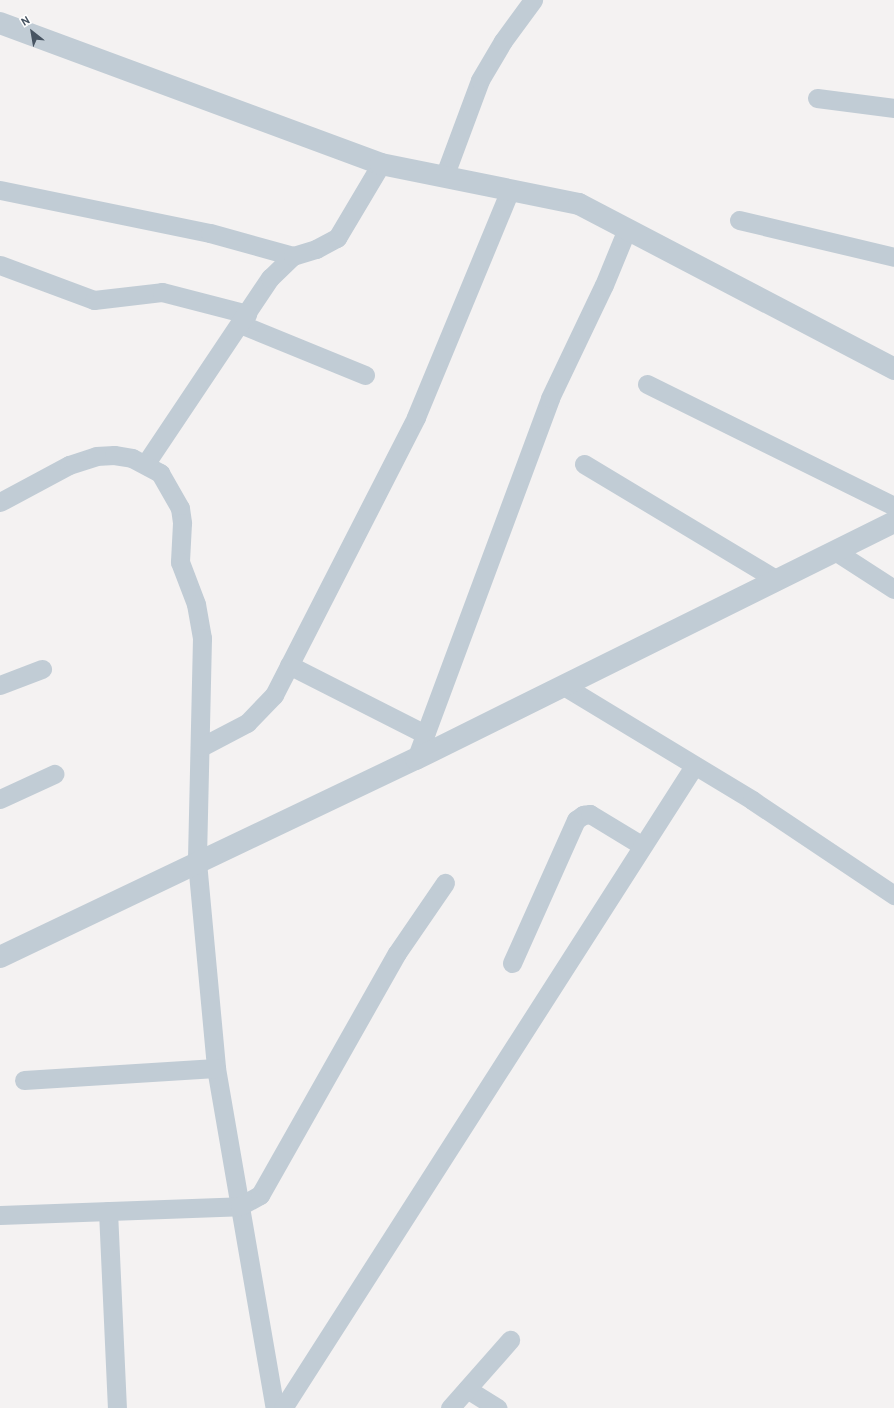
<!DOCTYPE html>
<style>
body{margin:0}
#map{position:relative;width:894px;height:1408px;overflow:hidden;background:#f4f2f2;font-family:Overpass,sans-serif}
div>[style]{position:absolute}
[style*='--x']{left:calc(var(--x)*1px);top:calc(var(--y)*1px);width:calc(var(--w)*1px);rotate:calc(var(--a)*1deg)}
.minor>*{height:19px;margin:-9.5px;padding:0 9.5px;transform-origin:9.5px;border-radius:9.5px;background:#c1ccd5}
.tertiary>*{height:22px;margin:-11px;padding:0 11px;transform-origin:11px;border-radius:11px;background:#c1ccd5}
span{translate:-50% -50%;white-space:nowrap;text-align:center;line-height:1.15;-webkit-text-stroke:3px #fff;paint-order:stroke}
.north{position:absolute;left:12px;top:12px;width:40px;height:40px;-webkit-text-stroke:3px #fff;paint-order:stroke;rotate:329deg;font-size:11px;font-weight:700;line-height:16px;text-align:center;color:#475462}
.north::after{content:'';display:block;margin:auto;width:14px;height:18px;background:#475462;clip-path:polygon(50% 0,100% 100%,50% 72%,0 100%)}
</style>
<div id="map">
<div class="minor">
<div style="--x:817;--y:98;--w:78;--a:7.4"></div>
<div style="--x:444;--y:177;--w:103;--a:-69.6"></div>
<div style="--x:480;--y:80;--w:45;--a:-59.5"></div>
<div style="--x:503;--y:41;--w:51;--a:-53.8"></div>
<div style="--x:0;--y:190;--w:214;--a:11.6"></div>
<div style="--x:210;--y:233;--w:86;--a:15.5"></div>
<div style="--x:739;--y:220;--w:159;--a:13.4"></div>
<div style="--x:0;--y:265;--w:100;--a:20.4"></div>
<div style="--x:94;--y:300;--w:68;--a:-6.7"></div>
<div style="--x:162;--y:292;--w:88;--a:14.5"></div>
<div style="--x:240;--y:324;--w:135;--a:22.2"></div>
<div style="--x:647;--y:384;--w:275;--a:26.3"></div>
<div style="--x:146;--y:463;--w:223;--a:-56.2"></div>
<div style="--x:270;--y:278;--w:32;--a:-44"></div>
<div style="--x:293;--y:256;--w:24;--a:-17"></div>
<div style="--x:316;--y:249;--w:24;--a:-28"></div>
<div style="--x:337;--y:238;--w:86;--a:-59.3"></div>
<div style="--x:584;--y:464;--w:225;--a:31"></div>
<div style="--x:0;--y:502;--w:78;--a:-28.2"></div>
<div style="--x:69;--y:465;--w:28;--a:-18"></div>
<div style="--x:96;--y:456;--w:18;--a:-3"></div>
<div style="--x:114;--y:455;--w:18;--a:9"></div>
<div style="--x:132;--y:458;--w:32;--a:28"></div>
<div style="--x:160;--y:473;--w:40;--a:60.3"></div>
<div style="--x:180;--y:508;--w:15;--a:82"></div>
<div style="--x:182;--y:523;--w:39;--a:93"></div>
<div style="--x:180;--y:562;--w:45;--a:69.1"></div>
<div style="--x:196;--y:604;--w:35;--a:80"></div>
<div style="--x:202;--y:638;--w:224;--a:91.3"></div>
<div style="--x:197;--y:862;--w:207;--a:84.7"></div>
<div style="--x:216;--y:1068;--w:345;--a:80.2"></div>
<div style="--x:835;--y:551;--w:70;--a:32.8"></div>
<div style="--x:289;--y:665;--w:153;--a:26.9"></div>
<div style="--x:0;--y:685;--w:45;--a:-20.9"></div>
<div style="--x:564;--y:686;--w:220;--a:31.2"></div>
<div style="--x:752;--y:800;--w:171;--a:33.8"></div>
<div style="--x:201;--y:747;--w:52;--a:-27.6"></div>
<div style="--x:247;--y:723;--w:39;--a:-46"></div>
<div style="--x:274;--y:695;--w:312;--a:-62.9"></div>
<div style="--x:416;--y:417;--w:246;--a:-67.5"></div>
<div style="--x:416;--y:759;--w:385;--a:-69.6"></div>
<div style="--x:550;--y:398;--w:125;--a:-64.5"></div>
<div style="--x:604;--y:285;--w:61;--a:-67.7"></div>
<div style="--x:0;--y:799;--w:60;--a:-24.8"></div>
<div style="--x:512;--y:963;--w:157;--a:-65.9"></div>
<div style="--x:576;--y:820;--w:9;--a:-36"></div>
<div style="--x:583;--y:815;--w:7;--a:-8"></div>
<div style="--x:590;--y:814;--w:60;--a:31.3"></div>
<div style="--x:24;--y:1080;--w:192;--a:-3.6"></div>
<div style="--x:108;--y:1211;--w:197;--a:87.4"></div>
<div style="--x:0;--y:1215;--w:240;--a:-2.1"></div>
<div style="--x:240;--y:1206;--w:23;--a:-29"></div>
<div style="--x:260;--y:1195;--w:278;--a:-60.5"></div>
<div style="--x:397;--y:953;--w:85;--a:-55.6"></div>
<div style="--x:467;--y:1389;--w:36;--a:32"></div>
<div style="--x:283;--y:1408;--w:762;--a:-57.37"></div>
<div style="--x:450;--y:1408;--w:91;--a:-48.6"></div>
</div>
<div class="tertiary">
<div style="--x:0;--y:23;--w:406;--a:20.3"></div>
<div style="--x:381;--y:164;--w:202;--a:11.4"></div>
<div style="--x:579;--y:204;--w:356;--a:27.6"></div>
<div style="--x:0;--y:957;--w:461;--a:-25.5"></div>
<div style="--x:416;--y:759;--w:534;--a:-26.37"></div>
</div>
<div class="north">N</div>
</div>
